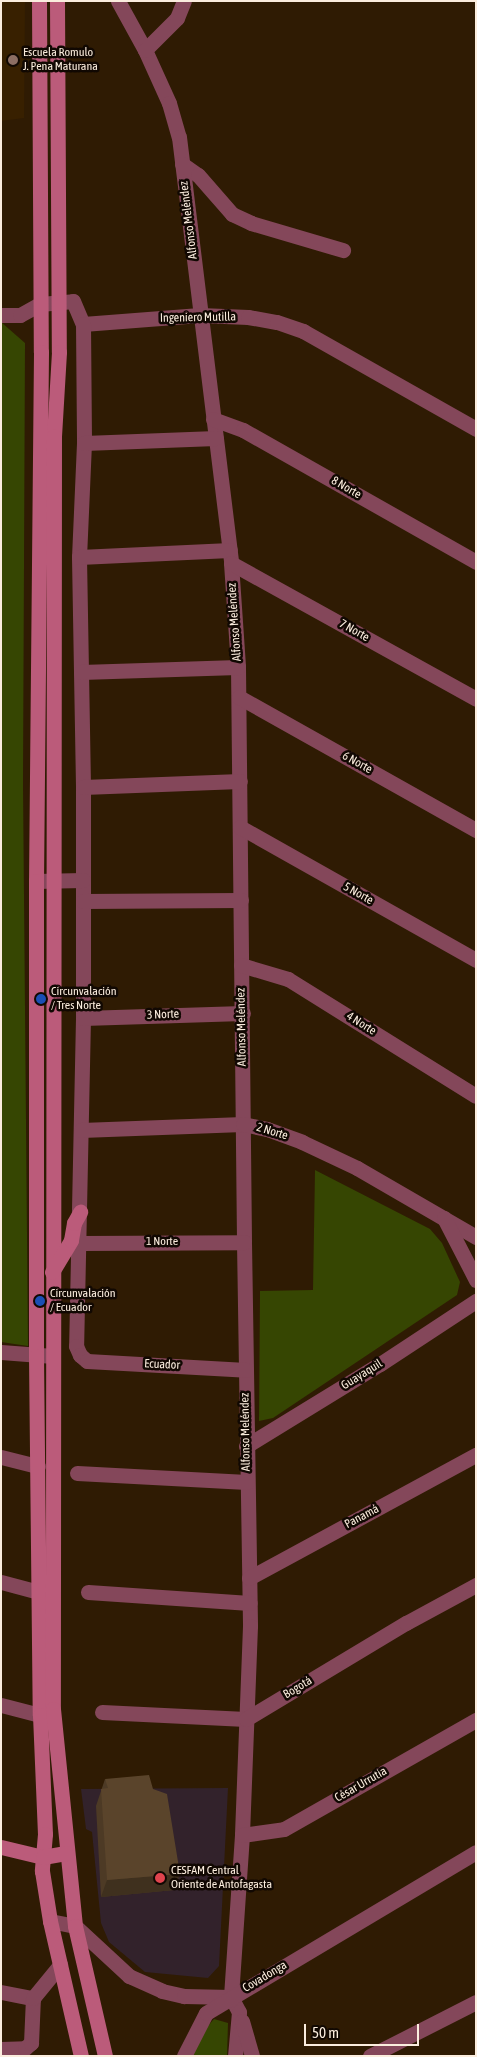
<!DOCTYPE html>
<meta charset="utf-8">
<style>
body{margin:0}
#map{position:relative;width:477px;height:2057px;overflow:hidden;background:#2f1b03;font-family:"Asap Condensed",sans-serif}
div>[style]{position:absolute}
[style*='--x']{left:calc(var(--x)*1px);top:calc(var(--y)*1px);width:calc(var(--w)*1px);rotate:calc(var(--a)*1deg)}
.built>*{inset:0;background:#382000}
.medical>*{inset:0;background:#32222b}
.green>*{inset:0;background:#364602}
.street>*{height:15px;margin:-7.5px;padding:0 7.5px;transform-origin:7.5px;border-radius:7.5px;background:#84475a}
.secondary>*{height:15px;margin:-7.5px;padding:0 7.5px;transform-origin:7.5px;border-radius:7.5px;background:#bb5b7a}
.wall>*{inset:0;background:#4d3a25}
.shaded-wall>*{inset:0;background:#3f301e}
.building>*{inset:0;background:#5a442b}
.dots>*{width:14px;height:14px;translate:-50% -50%;box-sizing:border-box;border:2px solid #110802;border-radius:50%}
span{translate:-50% -50%;white-space:nowrap;text-align:center;line-height:1.15;-webkit-text-stroke:5px #110802;paint-order:stroke}
.poi-label{font-size:12px;color:#fbedde}
.left{translate:0 -50%;text-align:left}
.street-label{font-size:12px;color:#fbedde}
.frame{position:absolute;inset:0;border:2px solid #fbedde;pointer-events:none}
.scale{position:absolute;left:304px;top:2024px;width:115px;height:22px;box-sizing:border-box;border:2px solid #fbedde;border-top:0;padding-left:6px;font-size:15px;line-height:18px;white-space:nowrap;color:#fbedde;-webkit-text-stroke:4px #110802;paint-order:stroke}
</style>
<div id="map">
<div class="built">
<div style="clip-path:polygon(1px 1px,25px 1px,24px 118px,1px 121px)"></div>
</div>
<div class="medical">
<div style="clip-path:polygon(228px 1788px,219px 1966px,208px 1978px,145px 1972px,109px 1942px,101px 1923px,92px 1832px,86px 1829px,81px 1789px)"></div>
</div>
<div class="green">
<div style="clip-path:polygon(1px 322px,25px 343px,23px 784px,28px 1346px,1px 1342px)"></div>
<div style="clip-path:polygon(315px 1170px,430px 1229px,442px 1243px,460px 1282px,457px 1295px,273px 1418px,259px 1421px,260px 1291px,313px 1290px)"></div>
<div style="clip-path:polygon(214px 2019px,228px 2023px,227px 2056px,193px 2056px,201px 2034px)"></div>
</div>
<div class="street">
<div style="--x:118;--y:1;--w:56;--a:61.1"></div>
<div style="--x:145;--y:50;--w:58;--a:65.6"></div>
<div style="--x:169;--y:103;--w:35;--a:74"></div>
<div style="--x:179;--y:137;--w:429;--a:83"></div>
<div style="--x:231;--y:563;--w:104;--a:86.1"></div>
<div style="--x:238;--y:667;--w:575;--a:89.4"></div>
<div style="--x:244;--y:1242;--w:384;--a:89.1"></div>
<div style="--x:250;--y:1626;--w:209;--a:92.2"></div>
<div style="--x:242;--y:1835;--w:162;--a:93.9"></div>
<div style="--x:231;--y:1997;--w:17;--a:62"></div>
<div style="--x:239;--y:2012;--w:44;--a:95.2"></div>
<div style="--x:145;--y:50;--w:45;--a:-45"></div>
<div style="--x:177;--y:18;--w:18;--a:-68"></div>
<div style="--x:182;--y:164;--w:19;--a:35"></div>
<div style="--x:198;--y:175;--w:52;--a:48.9"></div>
<div style="--x:232;--y:214;--w:21;--a:25"></div>
<div style="--x:251;--y:223;--w:96;--a:16.4"></div>
<div style="--x:1;--y:315;--w:19;--a:0"></div>
<div style="--x:20;--y:315;--w:23;--a:-29"></div>
<div style="--x:40;--y:304;--w:33;--a:-5"></div>
<div style="--x:73;--y:301;--w:25;--a:67"></div>
<div style="--x:83;--y:324;--w:117;--a:-4.4"></div>
<div style="--x:200;--y:315;--w:48;--a:2.4"></div>
<div style="--x:248;--y:317;--w:29;--a:10"></div>
<div style="--x:277;--y:322;--w:28;--a:19"></div>
<div style="--x:303;--y:331;--w:199;--a:29.5"></div>
<div style="--x:83;--y:324;--w:119;--a:89.5"></div>
<div style="--x:84;--y:443;--w:114;--a:92.5"></div>
<div style="--x:79;--y:557;--w:230;--a:89"></div>
<div style="--x:83;--y:787;--w:231;--a:90"></div>
<div style="--x:83;--y:1018;--w:328;--a:91.2"></div>
<div style="--x:76;--y:1346;--w:10;--a:66"></div>
<div style="--x:80;--y:1355;--w:9;--a:41"></div>
<div style="--x:87;--y:1361;--w:159;--a:3.2"></div>
<div style="--x:213;--y:419;--w:32;--a:20"></div>
<div style="--x:243;--y:430;--w:268;--a:29.5"></div>
<div style="--x:84;--y:443;--w:132;--a:-2.2"></div>
<div style="--x:79;--y:557;--w:151;--a:-2.7"></div>
<div style="--x:231;--y:563;--w:280;--a:29"></div>
<div style="--x:81;--y:672;--w:157;--a:-1.8"></div>
<div style="--x:239;--y:697;--w:272;--a:29.3"></div>
<div style="--x:83;--y:787;--w:157;--a:-2.2"></div>
<div style="--x:240;--y:827;--w:271;--a:29.4"></div>
<div style="--x:36;--y:881;--w:47;--a:-1.2"></div>
<div style="--x:83;--y:901;--w:158;--a:-0.4"></div>
<div style="--x:241;--y:965;--w:49;--a:16.6"></div>
<div style="--x:288;--y:979;--w:221;--a:31.9"></div>
<div style="--x:83;--y:1018;--w:160;--a:-1.8"></div>
<div style="--x:81;--y:1130;--w:162;--a:-2.1"></div>
<div style="--x:243;--y:1124;--w:25;--a:12"></div>
<div style="--x:267;--y:1129;--w:37;--a:20"></div>
<div style="--x:302;--y:1142;--w:61;--a:25.3"></div>
<div style="--x:357;--y:1168;--w:138;--a:30.1"></div>
<div style="--x:444;--y:1218;--w:70;--a:62.7"></div>
<div style="--x:80;--y:1243;--w:164;--a:-0.3"></div>
<div style="--x:1;--y:1352;--w:52;--a:4.4"></div>
<div style="--x:246;--y:1446;--w:157;--a:-31.5"></div>
<div style="--x:380;--y:1364;--w:115;--a:-33.3"></div>
<div style="--x:1;--y:1457;--w:38;--a:14"></div>
<div style="--x:77;--y:1473;--w:170;--a:3"></div>
<div style="--x:249;--y:1578;--w:258;--a:-28.5"></div>
<div style="--x:1;--y:1582;--w:39;--a:15"></div>
<div style="--x:88;--y:1592;--w:162;--a:3.9"></div>
<div style="--x:1;--y:1705;--w:40;--a:14.4"></div>
<div style="--x:102;--y:1712;--w:144;--a:2.8"></div>
<div style="--x:246;--y:1719;--w:187;--a:-31"></div>
<div style="--x:406;--y:1623;--w:80;--a:-28.5"></div>
<div style="--x:242;--y:1835;--w:42;--a:-8.1"></div>
<div style="--x:284;--y:1829;--w:221;--a:-29.6"></div>
<div style="--x:50;--y:1921;--w:25;--a:11"></div>
<div style="--x:75;--y:1926;--w:74;--a:42.8"></div>
<div style="--x:129;--y:1976;--w:36;--a:24"></div>
<div style="--x:162;--y:1991;--w:23;--a:13"></div>
<div style="--x:184;--y:1996;--w:47;--a:1.2"></div>
<div style="--x:1;--y:1992;--w:33;--a:11"></div>
<div style="--x:242;--y:2021;--w:36;--a:74"></div>
<div style="--x:1;--y:2049;--w:24;--a:-2"></div>
<div style="--x:25;--y:2048;--w:8;--a:-40"></div>
<div style="--x:31;--y:2043;--w:45;--a:-87.5"></div>
<div style="--x:33;--y:1998;--w:43;--a:-50.7"></div>
<div style="--x:184;--y:2056;--w:48;--a:-62.9"></div>
<div style="--x:206;--y:2013;--w:314;--a:-30.8"></div>
<div style="--x:370;--y:2056;--w:119;--a:-27"></div>
</div>
<div class="secondary">
<div style="--x:39;--y:1;--w:351;--a:89.7"></div>
<div style="--x:41;--y:352;--w:529;--a:90.54"></div>
<div style="--x:36;--y:881;--w:475;--a:90"></div>
<div style="--x:36;--y:1356;--w:359;--a:89.4"></div>
<div style="--x:40;--y:1715;--w:119;--a:87.6"></div>
<div style="--x:45;--y:1834;--w:37;--a:95"></div>
<div style="--x:42;--y:1871;--w:51;--a:80.9"></div>
<div style="--x:50;--y:1921;--w:139;--a:77.1"></div>
<div style="--x:57;--y:1;--w:351;--a:89.7"></div>
<div style="--x:59;--y:352;--w:84;--a:93.4"></div>
<div style="--x:54;--y:436;--w:1273;--a:90.05"></div>
<div style="--x:53;--y:1709;--w:218;--a:84.2"></div>
<div style="--x:75;--y:1926;--w:133;--a:77"></div>
<div style="--x:52;--y:1272;--w:37;--a:-59"></div>
<div style="--x:71;--y:1240;--w:17;--a:-80"></div>
<div style="--x:74;--y:1223;--w:13;--a:-61"></div>
<div style="--x:1;--y:1847;--w:43;--a:13.4"></div>
<div style="--x:43;--y:1857;--w:23;--a:-10"></div>
</div>
<div class="wall">
<div style="clip-path:polygon(105px 1779px,174px 1890px,101px 1897px,96px 1806px)"></div>
</div>
<div class="shaded-wall">
<div style="clip-path:polygon(180px 1874px,174px 1890px,101px 1897px,107px 1880px)"></div>
</div>
<div class="building">
<div style="clip-path:polygon(149px 1775px,153px 1789px,167px 1794px,180px 1874px,107px 1880px,101px 1789px,108px 1788px,105px 1779px)"></div>
</div>
<div class="dots">
<div style="left:13px;top:60px;background:#8d6e63"></div>
<div style="left:41px;top:999px;background:#1a4fb4"></div>
<div style="left:40px;top:1301px;background:#1a4fb4"></div>
<div style="left:160px;top:1878px;background:#e0444e"></div>
</div>
<div class="poi-label">
<span class="left" style="left:23px;top:60px">Escuela Romulo<br>J. Pena Maturana</span>
<span class="left" style="left:51px;top:999px">Circunvalación<br>/ Tres Norte</span>
<span class="left" style="left:50px;top:1301px">Circunvalación<br>/ Ecuador</span>
<span class="left" style="left:171px;top:1878px">CESFAM Central<br>Oriente de Antofagasta</span>
</div>
<div class="street-label">
<span style="left:189px;top:220px;rotate:-97deg">Alfonso Meléndez</span>
<span style="left:198px;top:318px;rotate:-1deg">Ingeniero Mutilla</span>
<span style="left:346px;top:488px;rotate:30deg">8 Norte</span>
<span style="left:235px;top:622px;rotate:-94deg">Alfonso Meléndez</span>
<span style="left:354px;top:631px;rotate:29deg">7 Norte</span>
<span style="left:357px;top:763px;rotate:29deg">6 Norte</span>
<span style="left:358px;top:894px;rotate:29deg">5 Norte</span>
<span style="left:163px;top:1015px;rotate:-2deg">3 Norte</span>
<span style="left:361px;top:1024px;rotate:32deg">4 Norte</span>
<span style="left:242px;top:1027px;rotate:-91deg">Alfonso Meléndez</span>
<span style="left:272px;top:1132px;rotate:17deg">2 Norte</span>
<span style="left:162px;top:1242px">1 Norte</span>
<span style="left:162px;top:1365px;rotate:3deg">Ecuador</span>
<span style="left:362px;top:1375px;rotate:-32deg">Guayaquil</span>
<span style="left:246px;top:1432px;rotate:-91deg">Alfonso Meléndez</span>
<span style="left:362px;top:1517px;rotate:-28deg">Panamá</span>
<span style="left:298px;top:1688px;rotate:-31deg">Bogotá</span>
<span style="left:361px;top:1785px;rotate:-30deg">César Urrutia</span>
<span style="left:265px;top:1977px;rotate:-31deg">Covadonga</span>
</div>
<div class="frame"></div>
<div class="scale">50 m</div>
</div>
